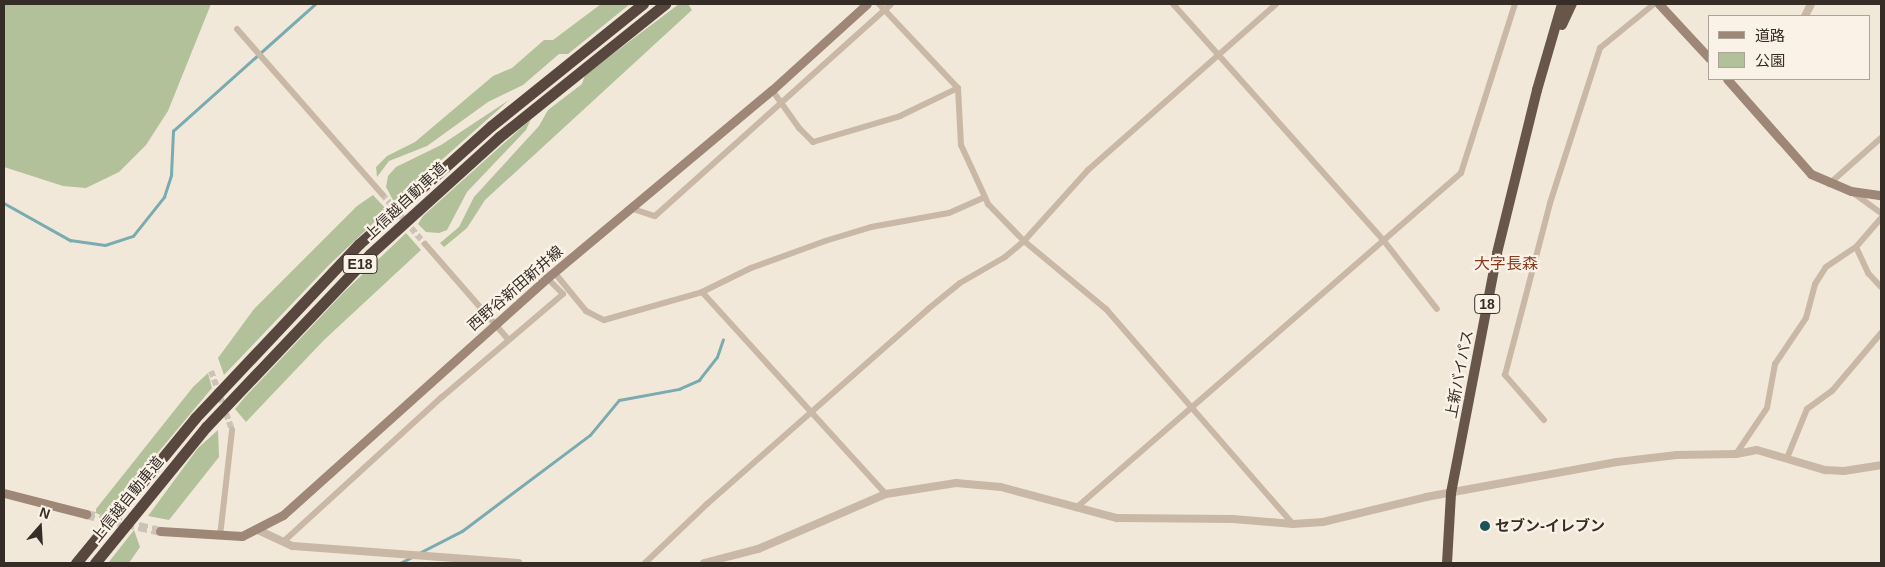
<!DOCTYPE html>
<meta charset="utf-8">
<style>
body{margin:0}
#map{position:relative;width:1885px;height:567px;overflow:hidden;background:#f2e8da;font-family:Arial,"Noto Sans JP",sans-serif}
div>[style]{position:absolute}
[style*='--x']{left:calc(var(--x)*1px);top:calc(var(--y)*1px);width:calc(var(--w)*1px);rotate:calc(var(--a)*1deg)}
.green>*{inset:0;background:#b2c19a}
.stream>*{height:2.5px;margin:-1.25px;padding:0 1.25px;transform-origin:1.25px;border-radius:1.25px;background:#79abb0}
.minor-tunnel>*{height:6px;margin-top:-3px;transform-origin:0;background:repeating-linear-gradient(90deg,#ccc3b6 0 6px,transparent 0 9px)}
.secondary-tunnel>*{height:9px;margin-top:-4.5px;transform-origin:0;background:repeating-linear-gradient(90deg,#ccc3b6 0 9px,transparent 0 13.5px)}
.minor>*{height:6px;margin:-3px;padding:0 3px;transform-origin:3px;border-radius:3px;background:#cab8a6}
.tertiary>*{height:8px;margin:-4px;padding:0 4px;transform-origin:4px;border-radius:4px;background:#cab8a6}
.secondary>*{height:9px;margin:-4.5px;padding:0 4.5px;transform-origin:4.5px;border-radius:4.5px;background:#9e8777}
.trunk>*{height:10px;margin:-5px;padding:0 5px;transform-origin:5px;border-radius:5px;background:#68564b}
.motorway>*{height:11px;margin:-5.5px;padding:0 5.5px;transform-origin:5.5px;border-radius:5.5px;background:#58473e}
.dots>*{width:14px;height:14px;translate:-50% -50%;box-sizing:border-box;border:2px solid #faf2e7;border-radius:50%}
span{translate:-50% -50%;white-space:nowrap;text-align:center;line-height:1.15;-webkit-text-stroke:4.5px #faf2e7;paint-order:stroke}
.shield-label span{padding:1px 4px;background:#faf2e7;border:1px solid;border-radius:4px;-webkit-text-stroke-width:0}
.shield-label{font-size:14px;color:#362d27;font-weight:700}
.street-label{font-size:15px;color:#362d27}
.poi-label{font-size:15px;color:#362d27;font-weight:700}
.left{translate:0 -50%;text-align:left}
.neighbourhood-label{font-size:16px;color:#873c1e}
.frame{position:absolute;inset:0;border:5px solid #362d27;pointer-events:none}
.legend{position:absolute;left:1708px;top:15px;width:162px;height:65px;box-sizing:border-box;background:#faf2e7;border:1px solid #aca39a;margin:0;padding:6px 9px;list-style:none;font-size:15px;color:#362d27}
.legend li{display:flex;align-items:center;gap:10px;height:25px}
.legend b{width:25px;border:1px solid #aca39a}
.north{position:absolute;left:15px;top:502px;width:50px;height:50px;-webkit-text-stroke:4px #faf2e7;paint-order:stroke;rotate:19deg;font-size:14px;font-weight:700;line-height:20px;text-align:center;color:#362d27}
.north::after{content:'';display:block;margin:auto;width:18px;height:22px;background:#362d27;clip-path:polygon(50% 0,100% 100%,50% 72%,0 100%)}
</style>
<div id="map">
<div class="green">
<div style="clip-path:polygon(4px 4px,211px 4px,168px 111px,146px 145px,119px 172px,86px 188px,63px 186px,4px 167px)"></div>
<div style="clip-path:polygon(601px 4px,630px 4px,568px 54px,559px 54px,523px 85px,488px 102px,427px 146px,389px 161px,377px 177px,376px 167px,387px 156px,415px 142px,493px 76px,512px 68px,544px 40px,553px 40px)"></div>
<div style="clip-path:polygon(679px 4px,688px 4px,692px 10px,485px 200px,467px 228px,444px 247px,440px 243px,459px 227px,474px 197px,539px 126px,548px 110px,582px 84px,585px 75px)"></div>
<div style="clip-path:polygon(509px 100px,498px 110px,394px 202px,386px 187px,388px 176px,396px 167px,441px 145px)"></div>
<div style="clip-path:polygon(531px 119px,526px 130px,467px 192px,447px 230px,439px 233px,426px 232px,418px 224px,423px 216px)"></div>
<div style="clip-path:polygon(373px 195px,387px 210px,329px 265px,224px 375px,218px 358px,254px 309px,357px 206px)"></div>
<div style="clip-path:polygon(406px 233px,421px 250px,324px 340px,246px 422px,235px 409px,245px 397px,344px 292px)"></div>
<div style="clip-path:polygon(208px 373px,212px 388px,104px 517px,96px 513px,96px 509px,193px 387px)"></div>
<div style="clip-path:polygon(218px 430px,219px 457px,169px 520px,148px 516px,198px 448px)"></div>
<div style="clip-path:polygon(134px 530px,140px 547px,129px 563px,108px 563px)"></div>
</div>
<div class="stream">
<div style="--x:4;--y:203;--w:76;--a:29.3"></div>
<div style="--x:70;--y:240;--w:35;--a:8"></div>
<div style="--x:105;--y:245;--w:29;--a:-18"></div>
<div style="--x:133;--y:236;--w:50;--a:-51.5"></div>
<div style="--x:164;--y:197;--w:23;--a:-72"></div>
<div style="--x:171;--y:175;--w:44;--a:-87.4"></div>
<div style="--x:173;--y:131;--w:191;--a:-41.8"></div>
<div style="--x:419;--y:553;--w:48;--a:-27.1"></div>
<div style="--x:462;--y:531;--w:160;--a:-36.9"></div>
<div style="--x:590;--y:435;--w:45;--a:-50.4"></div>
<div style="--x:619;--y:400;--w:61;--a:-10.4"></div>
<div style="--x:679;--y:389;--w:22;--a:-24"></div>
<div style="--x:699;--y:380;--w:29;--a:-52"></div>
<div style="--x:717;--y:357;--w:18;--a:-71"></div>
<div style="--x:400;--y:563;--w:13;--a:-27"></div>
</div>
<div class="minor-tunnel">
<div style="--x:382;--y:194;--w:66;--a:49.3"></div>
<div style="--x:211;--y:371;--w:63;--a:70.4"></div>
</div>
<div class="secondary-tunnel">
<div style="--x:86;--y:514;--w:76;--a:12.9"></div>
</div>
<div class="minor">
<div style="--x:879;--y:4;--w:115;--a:46.8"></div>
<div style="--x:958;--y:88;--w:57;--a:87"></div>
<div style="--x:961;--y:145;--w:57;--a:65.2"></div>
<div style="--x:1173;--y:4;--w:317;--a:48.3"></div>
<div style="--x:1384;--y:241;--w:86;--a:52.1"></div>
<div style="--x:237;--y:29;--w:220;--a:48.7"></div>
<div style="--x:772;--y:90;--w:47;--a:54.6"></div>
<div style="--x:799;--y:128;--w:20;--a:45"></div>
<div style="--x:813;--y:142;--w:91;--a:-16.6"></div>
<div style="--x:900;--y:116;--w:64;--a:-25.8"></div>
<div style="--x:1829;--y:184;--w:69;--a:-41.5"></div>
<div style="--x:1852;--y:192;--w:36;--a:36"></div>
<div style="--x:630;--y:208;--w:26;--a:18"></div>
<div style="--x:655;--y:216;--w:317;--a:-41.9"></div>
<div style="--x:425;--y:244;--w:126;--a:48.9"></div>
<div style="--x:1856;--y:247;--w:29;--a:65"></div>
<div style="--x:1868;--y:273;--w:19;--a:47"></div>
<div style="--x:554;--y:272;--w:50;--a:50.6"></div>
<div style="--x:586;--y:311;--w:20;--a:27"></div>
<div style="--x:604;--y:320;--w:102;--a:-15.9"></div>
<div style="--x:702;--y:292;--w:55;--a:-26.1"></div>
<div style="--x:751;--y:268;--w:79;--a:-20"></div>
<div style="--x:825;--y:241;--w:48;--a:-16.9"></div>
<div style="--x:871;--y:227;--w:79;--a:-10.2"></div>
<div style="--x:949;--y:213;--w:39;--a:-24"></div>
<div style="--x:985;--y:197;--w:8;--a:67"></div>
<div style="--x:988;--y:204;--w:52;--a:45.8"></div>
<div style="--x:1024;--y:241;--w:107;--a:39.7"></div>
<div style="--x:1106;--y:309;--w:285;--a:49"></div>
<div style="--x:702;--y:292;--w:273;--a:47.7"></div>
<div style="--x:1544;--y:420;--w:60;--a:-130.9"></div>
<div style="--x:1505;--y:375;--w:178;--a:-75.3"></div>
<div style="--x:1550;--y:203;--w:163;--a:-72.1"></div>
<div style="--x:1600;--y:48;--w:70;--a:-39.2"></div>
<div style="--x:1736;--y:454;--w:55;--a:-56"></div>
<div style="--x:1767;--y:408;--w:45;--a:-79.7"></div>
<div style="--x:1775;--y:364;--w:55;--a:-56"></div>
<div style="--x:1806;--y:318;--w:35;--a:-75"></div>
<div style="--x:1815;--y:284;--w:20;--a:-57"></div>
<div style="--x:1826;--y:267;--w:36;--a:-34"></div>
<div style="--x:1856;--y:247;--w:38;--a:-49"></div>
<div style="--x:1787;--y:458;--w:53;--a:-67.8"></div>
<div style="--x:1807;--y:409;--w:31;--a:-36"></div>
<div style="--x:1832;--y:391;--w:76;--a:-49.8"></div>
<div style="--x:1076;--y:508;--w:510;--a:-41.03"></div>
<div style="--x:1461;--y:173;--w:177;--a:-72.3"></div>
<div style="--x:220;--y:536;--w:107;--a:-83.5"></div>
<div style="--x:283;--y:542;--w:215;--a:-42.4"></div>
<div style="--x:442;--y:397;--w:159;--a:-40.4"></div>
<div style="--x:563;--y:294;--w:23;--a:-135"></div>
<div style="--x:645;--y:563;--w:86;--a:-43.6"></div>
<div style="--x:707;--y:504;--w:295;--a:-41.4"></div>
<div style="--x:928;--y:309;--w:41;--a:-39.1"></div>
<div style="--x:960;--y:283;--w:52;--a:-30"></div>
<div style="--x:1005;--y:257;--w:25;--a:-40"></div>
<div style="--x:1024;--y:241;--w:96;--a:-48"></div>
<div style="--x:1088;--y:170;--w:251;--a:-41.4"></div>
</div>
<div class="tertiary">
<div style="--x:1805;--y:16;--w:13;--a:-63"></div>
<div style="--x:258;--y:530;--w:38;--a:25"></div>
<div style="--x:293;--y:546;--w:226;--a:4.3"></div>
<div style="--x:704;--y:563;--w:56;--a:-14.5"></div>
<div style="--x:758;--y:549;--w:139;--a:-23.3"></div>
<div style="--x:886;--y:494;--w:71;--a:-8.9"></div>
<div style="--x:956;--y:483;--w:45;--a:5.1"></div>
<div style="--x:1001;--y:487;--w:120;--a:15"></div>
<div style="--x:1117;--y:518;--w:116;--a:0.5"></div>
<div style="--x:1233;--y:519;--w:60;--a:4.8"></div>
<div style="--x:1293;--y:524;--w:30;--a:-4"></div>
<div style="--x:1323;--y:522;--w:106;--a:-13.6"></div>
<div style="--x:1426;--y:497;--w:194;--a:-10.4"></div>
<div style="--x:1617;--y:462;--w:60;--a:-6.7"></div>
<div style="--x:1677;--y:455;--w:59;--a:-1"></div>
<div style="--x:1736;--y:454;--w:21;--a:-11"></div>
<div style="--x:1757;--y:450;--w:71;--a:16.4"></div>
<div style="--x:1825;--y:470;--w:19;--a:3"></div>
<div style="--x:1844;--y:471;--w:37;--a:-9"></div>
</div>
<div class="secondary">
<div style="--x:1659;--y:4;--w:74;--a:47.2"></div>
<div style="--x:1727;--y:79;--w:127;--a:48.5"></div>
<div style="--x:1811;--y:174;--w:43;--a:23"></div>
<div style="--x:1851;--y:191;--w:30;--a:8"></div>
<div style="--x:4;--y:493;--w:85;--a:14.4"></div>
<div style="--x:160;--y:531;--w:82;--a:3.5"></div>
<div style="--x:242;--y:536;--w:46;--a:-27.1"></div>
<div style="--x:283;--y:515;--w:355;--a:-41.9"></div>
<div style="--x:547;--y:278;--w:293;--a:-39.9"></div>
<div style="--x:772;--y:90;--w:128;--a:-42.2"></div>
</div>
<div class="trunk">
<div style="--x:1562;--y:25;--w:23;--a:-65"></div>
<div style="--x:1447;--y:563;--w:70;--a:-86.7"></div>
<div style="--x:1451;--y:493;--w:244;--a:-79.1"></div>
<div style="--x:1497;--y:253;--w:168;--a:-76.2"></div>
<div style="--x:1537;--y:90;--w:90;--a:-73.8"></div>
</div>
<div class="motorway">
<div style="--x:76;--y:563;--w:188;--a:-50.6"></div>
<div style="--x:195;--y:418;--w:239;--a:-46.7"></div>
<div style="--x:359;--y:244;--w:177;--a:-41.8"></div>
<div style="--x:491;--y:126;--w:195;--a:-38.8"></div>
<div style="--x:95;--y:563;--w:176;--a:-50.8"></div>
<div style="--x:206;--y:427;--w:238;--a:-46.5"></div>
<div style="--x:370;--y:254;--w:174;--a:-42.2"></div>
<div style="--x:499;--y:137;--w:213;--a:-38.7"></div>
</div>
<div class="dots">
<div style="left:1485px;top:526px;background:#1c5259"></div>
</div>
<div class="shield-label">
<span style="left:360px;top:264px">E18</span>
<span style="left:1487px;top:304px">18</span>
</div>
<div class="street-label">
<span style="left:405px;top:201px;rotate:-43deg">上信越自動車道</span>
<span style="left:515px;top:288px;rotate:-41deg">西野谷新田新井線</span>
<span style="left:1459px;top:374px;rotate:-79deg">上新バイパス</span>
<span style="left:127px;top:499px;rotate:-51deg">上信越自動車道</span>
</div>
<div class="poi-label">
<span class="left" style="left:1495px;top:526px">セブン-イレブン</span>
</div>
<div class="neighbourhood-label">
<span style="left:1506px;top:264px">大字長森</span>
</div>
<div class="frame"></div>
<ul class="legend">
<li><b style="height:6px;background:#9e8777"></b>道路</li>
<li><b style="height:14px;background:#b2c19a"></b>公園</li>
</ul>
<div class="north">N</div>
</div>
